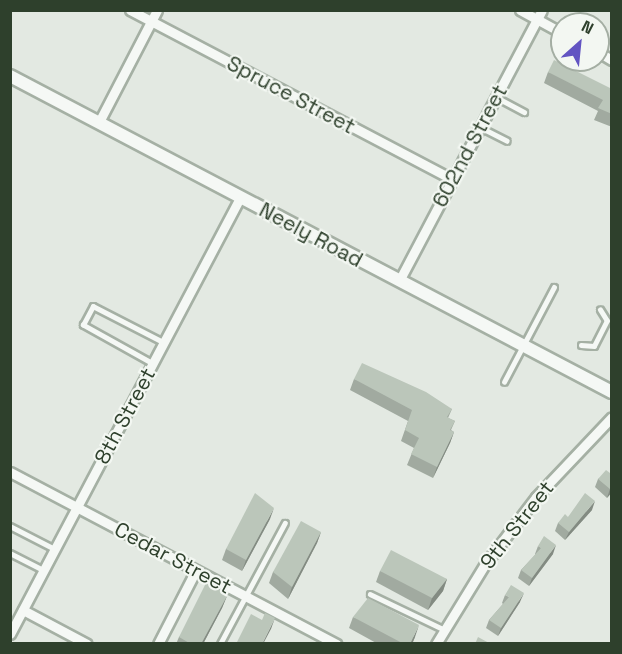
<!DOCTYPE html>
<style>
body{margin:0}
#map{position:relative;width:622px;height:654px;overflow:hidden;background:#e3e9e2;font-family:"Space Grotesk",sans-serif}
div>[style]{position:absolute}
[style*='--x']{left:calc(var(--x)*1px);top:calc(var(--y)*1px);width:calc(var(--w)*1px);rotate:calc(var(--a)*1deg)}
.roads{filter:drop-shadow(2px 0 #a5b0a4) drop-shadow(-2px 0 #a5b0a4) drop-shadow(0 2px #a5b0a4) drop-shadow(0 -2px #a5b0a4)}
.service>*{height:4.5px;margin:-2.25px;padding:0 2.25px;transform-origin:2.25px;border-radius:2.25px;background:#f5f8f5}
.minor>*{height:9px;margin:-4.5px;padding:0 4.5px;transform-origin:4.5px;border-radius:4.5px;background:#f5f8f5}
.tertiary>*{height:12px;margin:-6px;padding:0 6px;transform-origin:6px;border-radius:6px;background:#f5f8f5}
.wall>*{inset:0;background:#a1aaa0}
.shaded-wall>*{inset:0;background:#838b82}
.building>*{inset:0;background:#bbc6ba}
span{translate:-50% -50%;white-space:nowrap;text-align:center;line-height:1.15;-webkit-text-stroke:4.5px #f3f7f2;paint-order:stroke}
.street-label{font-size:21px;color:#2e402c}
.frame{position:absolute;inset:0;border:12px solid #2e402c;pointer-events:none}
.north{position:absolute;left:550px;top:12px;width:60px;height:60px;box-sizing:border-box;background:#f3f7f2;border:2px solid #a4aea3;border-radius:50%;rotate:27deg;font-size:16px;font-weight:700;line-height:24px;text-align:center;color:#2e402c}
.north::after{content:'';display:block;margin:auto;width:21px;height:27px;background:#6254c2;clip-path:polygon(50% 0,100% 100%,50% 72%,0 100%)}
</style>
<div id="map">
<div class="roads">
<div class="service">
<div style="--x:496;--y:97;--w:32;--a:28"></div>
<div style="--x:480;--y:127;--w:30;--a:27"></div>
<div style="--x:581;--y:345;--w:13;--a:4"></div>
<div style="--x:594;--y:346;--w:28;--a:-63"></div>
<div style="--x:607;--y:321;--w:13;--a:-122"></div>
<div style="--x:153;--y:364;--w:80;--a:-150.9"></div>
<div style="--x:83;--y:325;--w:21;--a:-62"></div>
<div style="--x:93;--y:306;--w:79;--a:27.2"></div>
<div style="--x:504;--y:382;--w:107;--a:-62.2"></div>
<div style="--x:10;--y:526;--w:51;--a:27.1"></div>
<div style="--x:10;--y:553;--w:37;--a:27"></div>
<div style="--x:370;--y:594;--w:81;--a:25.6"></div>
<div style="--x:220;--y:644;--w:137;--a:-61.8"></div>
</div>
<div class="minor">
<div style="--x:130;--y:10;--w:364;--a:27.7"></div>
<div style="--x:520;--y:10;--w:48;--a:28.7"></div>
<div style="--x:598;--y:52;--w:16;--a:30"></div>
<div style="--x:99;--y:122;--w:126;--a:-62.6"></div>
<div style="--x:399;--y:281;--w:306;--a:-62.2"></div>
<div style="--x:10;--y:472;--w:369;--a:27.8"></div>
<div style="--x:23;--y:610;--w:72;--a:28"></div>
<div style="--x:10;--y:634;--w:494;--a:-62.2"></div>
<div style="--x:158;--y:644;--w:83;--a:-62.8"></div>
<div style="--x:436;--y:644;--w:94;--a:-58.5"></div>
<div style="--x:485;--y:564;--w:84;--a:-52.7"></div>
<div style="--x:536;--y:497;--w:110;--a:-46.5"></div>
</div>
<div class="tertiary">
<div style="--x:10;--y:76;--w:680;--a:27.7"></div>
</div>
</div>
<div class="wall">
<div style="clip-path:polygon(548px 72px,612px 89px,612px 127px,594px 120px,598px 111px,544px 83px)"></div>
<div style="clip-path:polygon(354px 379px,452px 409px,448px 418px,455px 421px,451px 430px,454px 432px,450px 443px,433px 478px,407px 465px,414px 448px,401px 441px,408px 421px,350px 390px)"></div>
<div style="clip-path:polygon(612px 471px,612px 492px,607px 498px,595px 487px,598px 479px,610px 473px)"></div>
<div style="clip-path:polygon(592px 510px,565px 540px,555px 531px,558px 523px,568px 517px)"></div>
<div style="clip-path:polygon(270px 519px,242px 571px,222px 560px,226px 549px)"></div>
<div style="clip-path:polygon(321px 532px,317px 543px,288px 599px,269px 583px,273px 572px)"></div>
<div style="clip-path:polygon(538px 546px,553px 554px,529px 586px,518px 578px,521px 570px,535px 555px,535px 554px)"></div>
<div style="clip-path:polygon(380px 571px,447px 579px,443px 591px,428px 610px,376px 582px)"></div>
<div style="clip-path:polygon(505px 595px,520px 602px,498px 636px,486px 628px,489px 620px,503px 604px,502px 603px)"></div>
<div style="clip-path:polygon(227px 596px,222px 608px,203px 644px,176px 644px,179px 637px)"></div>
<div style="clip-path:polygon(353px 617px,415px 637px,412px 644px,378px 644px,349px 628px)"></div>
</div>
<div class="shaded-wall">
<div style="clip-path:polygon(454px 432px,450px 443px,433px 478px,437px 467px)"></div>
<div style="clip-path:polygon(612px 487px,612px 492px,607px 498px,610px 489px)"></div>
<div style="clip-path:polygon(595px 501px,592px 510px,565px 540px,569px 532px)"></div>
<div style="clip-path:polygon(274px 508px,270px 519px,242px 571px,246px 560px)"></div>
<div style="clip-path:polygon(321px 532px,317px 543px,288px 599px,292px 587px)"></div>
<div style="clip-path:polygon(556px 545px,553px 554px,529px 586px,532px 578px)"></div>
<div style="clip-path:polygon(447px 579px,443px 591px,428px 610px,432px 598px)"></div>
<div style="clip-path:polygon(524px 593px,520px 602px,498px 636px,501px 628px)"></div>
<div style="clip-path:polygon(227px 596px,222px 608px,203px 644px,201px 644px)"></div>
<div style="clip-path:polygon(275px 618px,271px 629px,263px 644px,262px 644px)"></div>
<div style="clip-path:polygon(419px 625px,415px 637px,412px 644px,410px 644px)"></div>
</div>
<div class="building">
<div style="clip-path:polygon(554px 60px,612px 89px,612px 114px,598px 108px,603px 100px,548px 72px)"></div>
<div style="clip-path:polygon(362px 363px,426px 392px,452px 409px,447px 417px,455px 421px,450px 430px,454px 432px,437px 467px,411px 454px,419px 438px,405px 430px,412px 410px,354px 379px)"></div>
<div style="clip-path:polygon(606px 470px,610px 473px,612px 471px,612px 487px,610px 489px,598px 479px)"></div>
<div style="clip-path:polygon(255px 493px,274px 508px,246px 560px,226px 549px)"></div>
<div style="clip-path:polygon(585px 493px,595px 501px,569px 532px,558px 523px,565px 514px,568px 517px)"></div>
<div style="clip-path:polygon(301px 521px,321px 532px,292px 587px,273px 572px)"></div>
<div style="clip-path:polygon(544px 536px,556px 545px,532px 578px,521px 570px,541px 548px,538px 546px)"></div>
<div style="clip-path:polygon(391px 550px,447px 579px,432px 598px,380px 571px)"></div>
<div style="clip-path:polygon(207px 581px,227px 596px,201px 644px,191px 644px,179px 637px)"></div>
<div style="clip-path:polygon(511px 585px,524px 593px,501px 628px,489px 620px,509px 597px,505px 595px)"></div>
<div style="clip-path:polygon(368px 598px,419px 625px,410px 644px,404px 644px,353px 617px)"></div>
<div style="clip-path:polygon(265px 613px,275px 618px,262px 644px,236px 644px,251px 614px,262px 620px)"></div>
<div style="clip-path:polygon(478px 637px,491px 644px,475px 644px)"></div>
</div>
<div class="street-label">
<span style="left:291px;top:95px;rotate:28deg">Spruce Street</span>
<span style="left:470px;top:146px;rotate:-62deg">602nd Street</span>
<span style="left:311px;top:235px;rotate:28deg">Neely Road</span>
<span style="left:125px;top:416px;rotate:-62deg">8th Street</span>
<span style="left:517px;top:525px;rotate:-52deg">9th Street</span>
<span style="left:173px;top:558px;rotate:28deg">Cedar Street</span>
</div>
<div class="frame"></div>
<div class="north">N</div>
</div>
